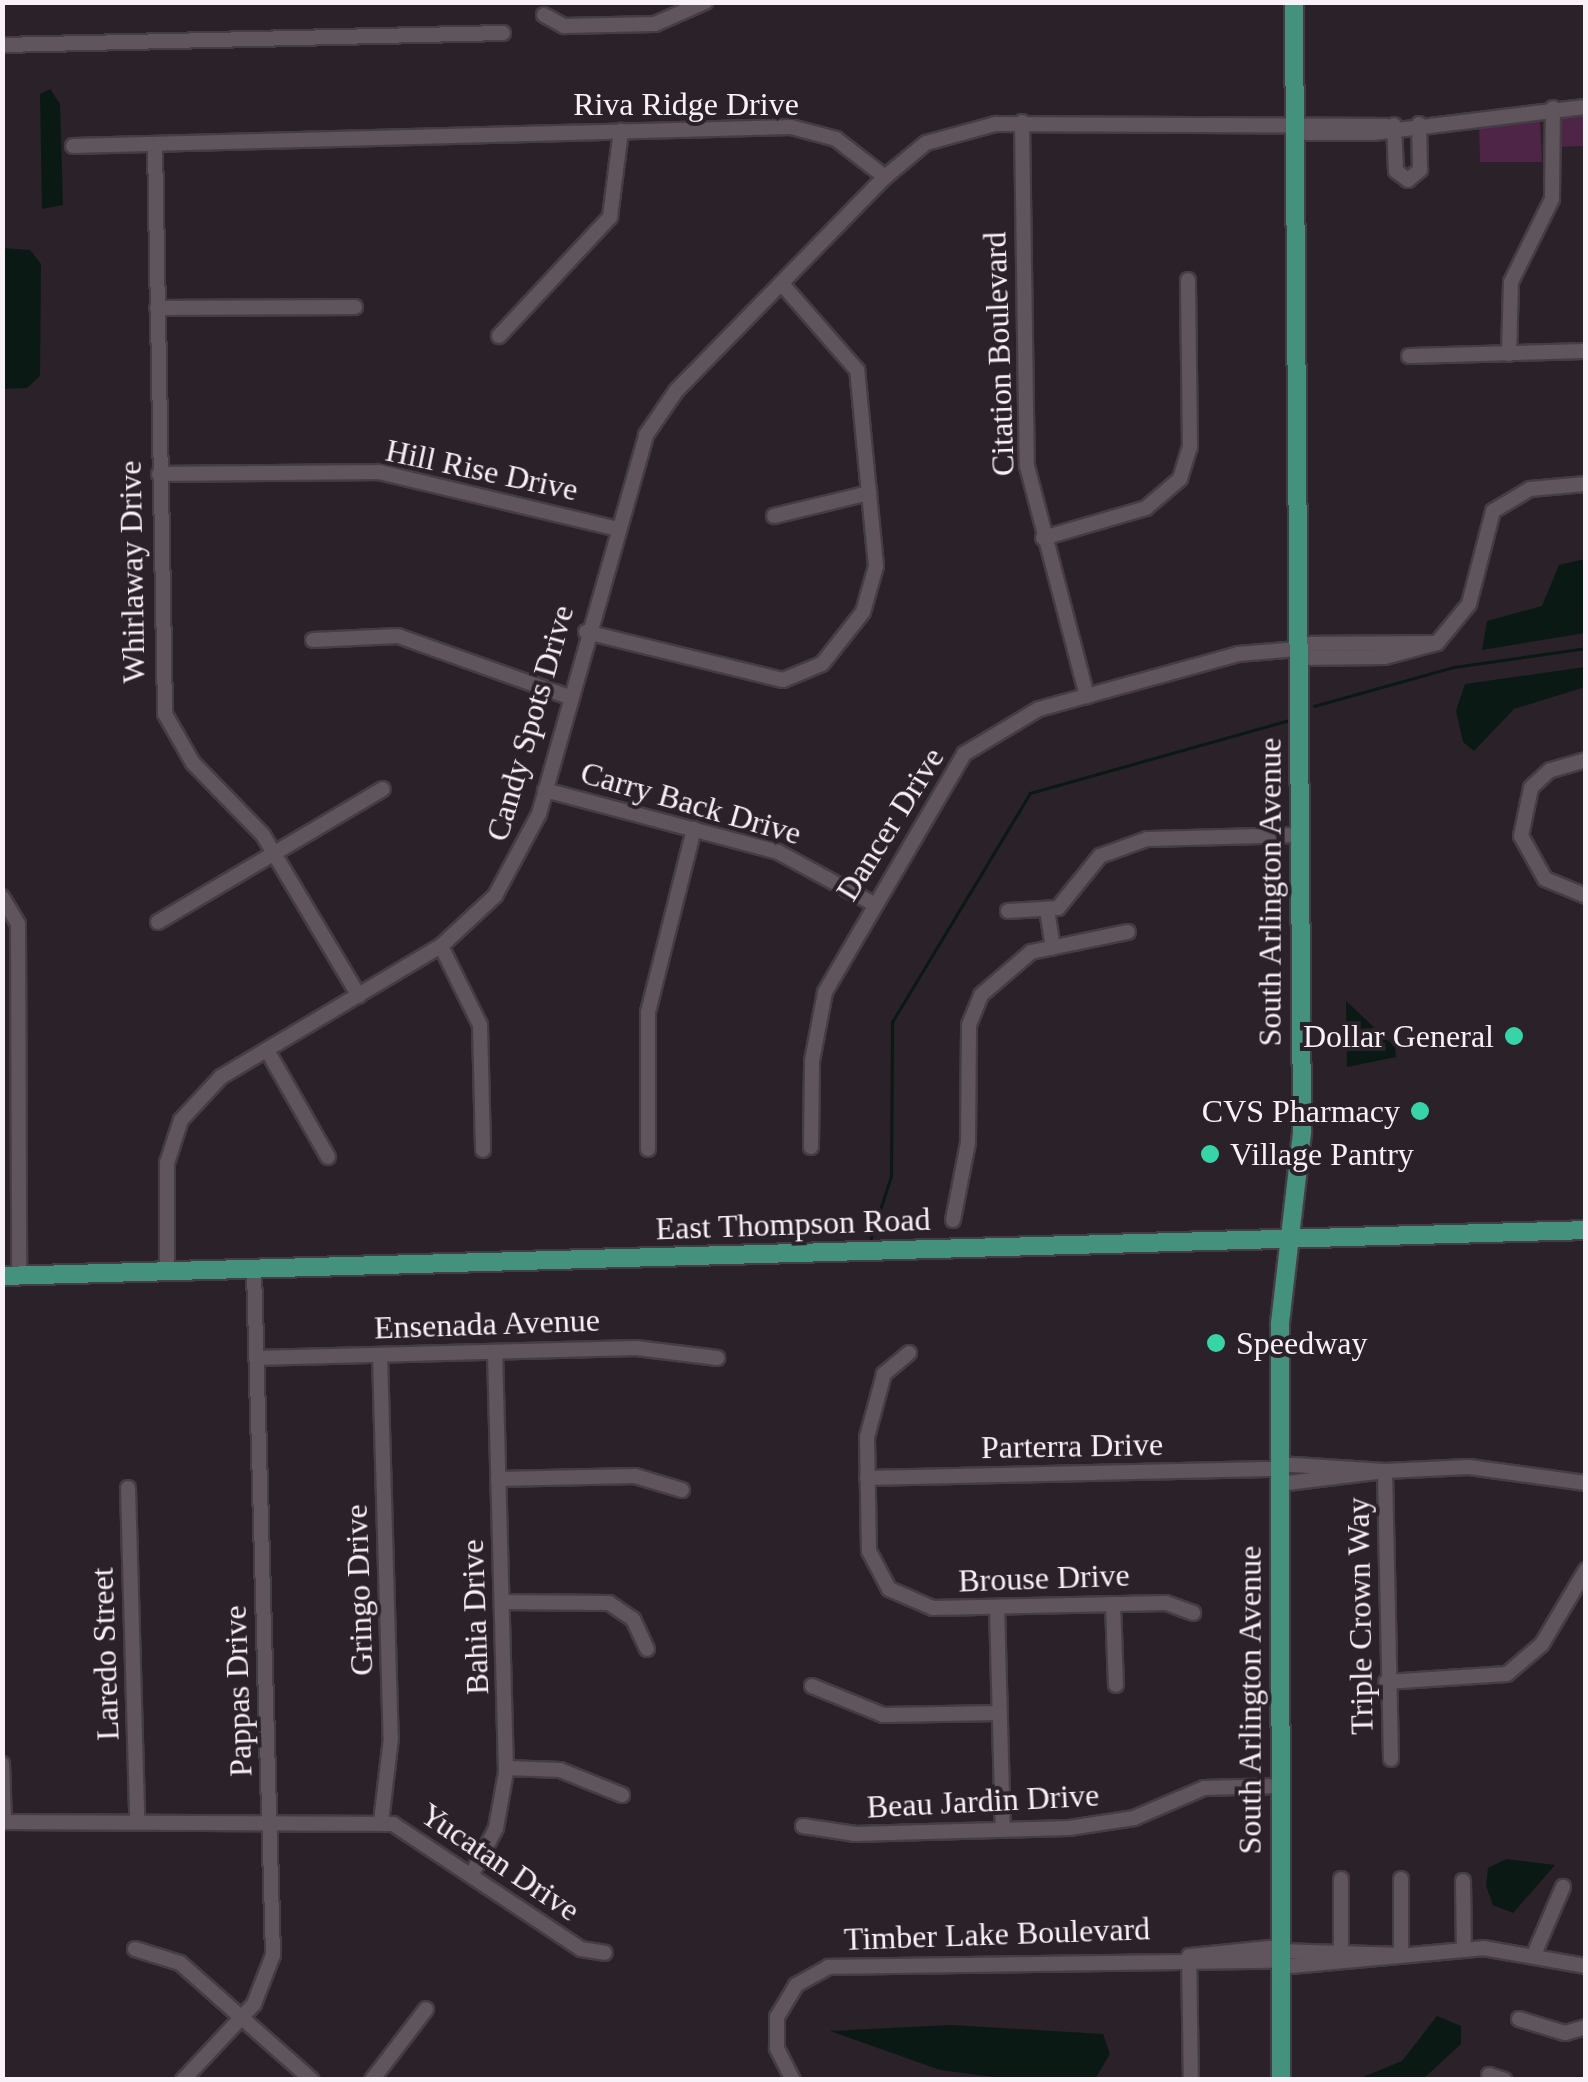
<!DOCTYPE html>
<style>
body{margin:0}
#map{position:relative;width:1588px;height:2082px;overflow:hidden;background:#2b2129;font-family:"Times New Roman",serif}
div>[style]{position:absolute}
[style*='--x']{left:calc(var(--x)*1px);top:calc(var(--y)*1px);width:calc(var(--w)*1px);rotate:calc(var(--a)*1deg)}
.green>*{inset:0;background:#4e2447}
.water>*{inset:0;background:#0a1914}
.stream>*{height:2.5px;margin:-1.25px;padding:0 1.25px;transform-origin:1.25px;border-radius:1.25px;background:#0a1914}
.roads{filter:drop-shadow(2px 0 #453d44) drop-shadow(-2px 0 #453d44) drop-shadow(0 2px #453d44) drop-shadow(0 -2px #453d44)}
.minor>*{height:14px;margin:-7px;padding:0 7px;transform-origin:7px;border-radius:7px;background:#60545d}
.major>*{height:18px;margin:-9px;padding:0 9px;transform-origin:9px;border-radius:9px;background:#44917d}
.dots>*{width:28px;height:28px;translate:-50% -50%;box-sizing:border-box;border:5px solid #2b2129;border-radius:50%}
span{translate:-50% -50%;white-space:nowrap;text-align:center;line-height:1.15;-webkit-text-stroke:8px #2b2129;paint-order:stroke}
.street-label{font-size:32px;color:#f8f1f7}
.poi-label{font-size:32px;color:#f8f1f7}
.right{translate:-100% -50%;text-align:right}
.left{translate:0 -50%;text-align:left}
.frame{position:absolute;inset:0;border:5px solid #f8f1f7;pointer-events:none}
</style>
<div id="map">
<div class="green">
<div style="clip-path:polygon(1585px 107px,1585px 146px,1553px 147px,1553px 108px)"></div>
<div style="clip-path:polygon(1540px 119px,1542px 162px,1480px 162px,1479px 123px)"></div>
</div>
<div class="water">
<div style="clip-path:polygon(50px 89px,60px 104px,63px 205px,42px 209px,40px 94px)"></div>
<div style="clip-path:polygon(2px 248px,30px 250px,41px 264px,40px 376px,27px 388px,3px 389px)"></div>
<div style="clip-path:polygon(1585px 559px,1585px 633px,1482px 650px,1487px 621px,1542px 606px,1559px 565px)"></div>
<div style="clip-path:polygon(1585px 667px,1585px 687px,1514px 709px,1474px 751px,1463px 742px,1456px 711px,1465px 684px)"></div>
<div style="clip-path:polygon(1346px 1001px,1395px 1047px,1396px 1057px,1347px 1067px)"></div>
<div style="clip-path:polygon(1506px 1859px,1555px 1865px,1513px 1913px,1493px 1905px,1486px 1886px,1488px 1868px)"></div>
<div style="clip-path:polygon(1437px 2016px,1461px 2026px,1461px 2044px,1423px 2079px,1358px 2079px,1402px 2061px)"></div>
<div style="clip-path:polygon(951px 2025px,1103px 2034px,1110px 2054px,1095px 2079px,1009px 2079px,940px 2070px,830px 2031px)"></div>
</div>
<div class="stream">
<div style="--x:1314;--y:706;--w:145;--a:-15.6"></div>
<div style="--x:1454;--y:667;--w:133;--a:-8.2"></div>
<div style="--x:870;--y:1241;--w:68;--a:-72.1"></div>
<div style="--x:891;--y:1176;--w:154;--a:-89.6"></div>
<div style="--x:892;--y:1022;--w:267;--a:-58.9"></div>
<div style="--x:1030;--y:793;--w:270;--a:-15.7"></div>
</div>
<div class="roads">
<div class="minor">
<div style="--x:544;--y:15;--w:23;--a:29"></div>
<div style="--x:564;--y:26;--w:91;--a:-1.3"></div>
<div style="--x:655;--y:24;--w:55;--a:-23.7"></div>
<div style="--x:2;--y:45;--w:501;--a:-1.37"></div>
<div style="--x:1022;--y:122;--w:344;--a:89.2"></div>
<div style="--x:1027;--y:466;--w:238;--a:75.4"></div>
<div style="--x:1394;--y:125;--w:46;--a:87.5"></div>
<div style="--x:1396;--y:171;--w:15;--a:37"></div>
<div style="--x:1408;--y:180;--w:16;--a:-40"></div>
<div style="--x:1420;--y:170;--w:46;--a:-91.2"></div>
<div style="--x:1295;--y:133;--w:78;--a:0"></div>
<div style="--x:1373;--y:133;--w:215;--a:-7"></div>
<div style="--x:155;--y:144;--w:570;--a:88.99"></div>
<div style="--x:165;--y:714;--w:56;--a:60.3"></div>
<div style="--x:193;--y:763;--w:100;--a:45.8"></div>
<div style="--x:263;--y:835;--w:187;--a:59.2"></div>
<div style="--x:73;--y:146;--w:718;--a:-1.52"></div>
<div style="--x:791;--y:127;--w:47;--a:14.9"></div>
<div style="--x:836;--y:139;--w:62;--a:37.8"></div>
<div style="--x:157;--y:308;--w:198;--a:-0.3"></div>
<div style="--x:499;--y:336;--w:163;--a:-47"></div>
<div style="--x:610;--y:217;--w:87;--a:-82.7"></div>
<div style="--x:1509;--y:354;--w:72;--a:-88.4"></div>
<div style="--x:1511;--y:282;--w:93;--a:-63.7"></div>
<div style="--x:1552;--y:199;--w:91;--a:-89.4"></div>
<div style="--x:1409;--y:356;--w:177;--a:-1.6"></div>
<div style="--x:159;--y:474;--w:220;--a:-0.5"></div>
<div style="--x:379;--y:472;--w:242;--a:13.4"></div>
<div style="--x:774;--y:516;--w:98;--a:-13.6"></div>
<div style="--x:1043;--y:538;--w:107;--a:-16.2"></div>
<div style="--x:1146;--y:508;--w:45;--a:-40.5"></div>
<div style="--x:1180;--y:479;--w:34;--a:-73"></div>
<div style="--x:1190;--y:447;--w:167;--a:-90.7"></div>
<div style="--x:586;--y:632;--w:203;--a:13.7"></div>
<div style="--x:783;--y:680;--w:42;--a:-22.3"></div>
<div style="--x:822;--y:664;--w:66;--a:-51.7"></div>
<div style="--x:863;--y:612;--w:48;--a:-74.2"></div>
<div style="--x:876;--y:566;--w:197;--a:-95.5"></div>
<div style="--x:857;--y:370;--w:114;--a:-131.1"></div>
<div style="--x:313;--y:640;--w:85;--a:-2.7"></div>
<div style="--x:398;--y:636;--w:182;--a:19.6"></div>
<div style="--x:1298;--y:644;--w:138;--a:-0.4"></div>
<div style="--x:1299;--y:658;--w:86;--a:-0.7"></div>
<div style="--x:1385;--y:657;--w:54;--a:-15.1"></div>
<div style="--x:1437;--y:643;--w:50;--a:-50.6"></div>
<div style="--x:1469;--y:604;--w:96;--a:-75.5"></div>
<div style="--x:1493;--y:511;--w:43;--a:-30.7"></div>
<div style="--x:1530;--y:489;--w:56;--a:-5.1"></div>
<div style="--x:1586;--y:760;--w:37;--a:164"></div>
<div style="--x:1550;--y:770;--w:26;--a:137"></div>
<div style="--x:1531;--y:788;--w:49;--a:101.8"></div>
<div style="--x:1521;--y:836;--w:49;--a:60.8"></div>
<div style="--x:1545;--y:879;--w:44;--a:22.5"></div>
<div style="--x:545;--y:790;--w:241;--a:14.9"></div>
<div style="--x:778;--y:852;--w:107;--a:28.5"></div>
<div style="--x:2;--y:897;--w:31;--a:59"></div>
<div style="--x:18;--y:924;--w:352;--a:89.8"></div>
<div style="--x:1047;--y:910;--w:38;--a:81"></div>
<div style="--x:1008;--y:911;--w:50;--a:-3.4"></div>
<div style="--x:1058;--y:908;--w:67;--a:-51.1"></div>
<div style="--x:1100;--y:856;--w:50;--a:-19.9"></div>
<div style="--x:1147;--y:839;--w:153;--a:-1.5"></div>
<div style="--x:158;--y:922;--w:261;--a:-30.6"></div>
<div style="--x:441;--y:946;--w:88;--a:63.7"></div>
<div style="--x:480;--y:1025;--w:125;--a:88.6"></div>
<div style="--x:267;--y:1050;--w:123;--a:60.3"></div>
<div style="--x:811;--y:1147;--w:86;--a:-89.3"></div>
<div style="--x:812;--y:1061;--w:70;--a:-79.3"></div>
<div style="--x:825;--y:992;--w:276;--a:-59.7"></div>
<div style="--x:964;--y:754;--w:87;--a:-31"></div>
<div style="--x:1039;--y:709;--w:206;--a:-15.4"></div>
<div style="--x:1238;--y:654;--w:60;--a:-4.8"></div>
<div style="--x:648;--y:1149;--w:137;--a:-90"></div>
<div style="--x:648;--y:1012;--w:189;--a:-75.9"></div>
<div style="--x:953;--y:1220;--w:78;--a:-79"></div>
<div style="--x:968;--y:1143;--w:118;--a:-89.5"></div>
<div style="--x:969;--y:1025;--w:32;--a:-68"></div>
<div style="--x:981;--y:995;--w:66;--a:-40.7"></div>
<div style="--x:1031;--y:952;--w:99;--a:-11.7"></div>
<div style="--x:167;--y:1272;--w:109;--a:-90"></div>
<div style="--x:167;--y:1163;--w:45;--a:-72"></div>
<div style="--x:181;--y:1120;--w:59;--a:-47.1"></div>
<div style="--x:221;--y:1077;--w:256;--a:-30.8"></div>
<div style="--x:441;--y:946;--w:74;--a:-42.8"></div>
<div style="--x:495;--y:896;--w:93;--a:-61.8"></div>
<div style="--x:539;--y:814;--w:394;--a:-74.2"></div>
<div style="--x:646;--y:435;--w:53;--a:-55.7"></div>
<div style="--x:676;--y:391;--w:299;--a:-45.7"></div>
<div style="--x:885;--y:177;--w:53;--a:-39.7"></div>
<div style="--x:926;--y:143;--w:73;--a:-15.2"></div>
<div style="--x:996;--y:124;--w:391;--a:0.3"></div>
<div style="--x:909;--y:1353;--w:33;--a:140"></div>
<div style="--x:884;--y:1374;--w:65;--a:105.1"></div>
<div style="--x:867;--y:1437;--w:114;--a:89"></div>
<div style="--x:869;--y:1551;--w:43;--a:62.2"></div>
<div style="--x:889;--y:1589;--w:48;--a:23.4"></div>
<div style="--x:933;--y:1608;--w:233;--a:-1.2"></div>
<div style="--x:1166;--y:1603;--w:29;--a:20"></div>
<div style="--x:380;--y:1355;--w:383;--a:88.4"></div>
<div style="--x:391;--y:1738;--w:85;--a:96.8"></div>
<div style="--x:256;--y:1358;--w:380;--a:-1.5"></div>
<div style="--x:636;--y:1348;--w:82;--a:7"></div>
<div style="--x:1279;--y:1464;--w:106;--a:3.8"></div>
<div style="--x:1385;--y:1471;--w:107;--a:173"></div>
<div style="--x:867;--y:1478;--w:412;--a:-1.3"></div>
<div style="--x:498;--y:1479;--w:137;--a:-1.3"></div>
<div style="--x:635;--y:1476;--w:49;--a:16.6"></div>
<div style="--x:128;--y:1488;--w:331;--a:88.4"></div>
<div style="--x:502;--y:1602;--w:107;--a:0.5"></div>
<div style="--x:609;--y:1603;--w:29;--a:34"></div>
<div style="--x:633;--y:1619;--w:33;--a:65"></div>
<div style="--x:1113;--y:1604;--w:81;--a:87.9"></div>
<div style="--x:997;--y:1607;--w:223;--a:88.5"></div>
<div style="--x:1386;--y:1682;--w:121;--a:-3.8"></div>
<div style="--x:1507;--y:1674;--w:46;--a:-40.6"></div>
<div style="--x:1542;--y:1644;--w:86;--a:-59.3"></div>
<div style="--x:812;--y:1686;--w:77;--a:22.2"></div>
<div style="--x:883;--y:1715;--w:117;--a:-1"></div>
<div style="--x:1391;--y:1759;--w:288;--a:-91.2"></div>
<div style="--x:1385;--y:1471;--w:84;--a:-2.7"></div>
<div style="--x:1469;--y:1467;--w:118;--a:7.8"></div>
<div style="--x:2;--y:1764;--w:58;--a:88"></div>
<div style="--x:506;--y:1768;--w:54;--a:2.1"></div>
<div style="--x:560;--y:1770;--w:67;--a:22"></div>
<div style="--x:2;--y:1822;--w:391;--a:0.3"></div>
<div style="--x:393;--y:1824;--w:226;--a:33.6"></div>
<div style="--x:581;--y:1949;--w:24;--a:9"></div>
<div style="--x:803;--y:1826;--w:53;--a:8.7"></div>
<div style="--x:855;--y:1834;--w:214;--a:-1.6"></div>
<div style="--x:1069;--y:1828;--w:66;--a:-8.7"></div>
<div style="--x:1134;--y:1818;--w:76;--a:-23.2"></div>
<div style="--x:1204;--y:1788;--w:75;--a:-1.5"></div>
<div style="--x:472;--y:1874;--w:52;--a:-62.4"></div>
<div style="--x:496;--y:1828;--w:57;--a:-79.9"></div>
<div style="--x:506;--y:1772;--w:420;--a:-91.5"></div>
<div style="--x:1341;--y:1879;--w:78;--a:90"></div>
<div style="--x:1401;--y:1879;--w:76;--a:90"></div>
<div style="--x:1463;--y:1881;--w:68;--a:89.2"></div>
<div style="--x:135;--y:1949;--w:47;--a:17.3"></div>
<div style="--x:180;--y:1963;--w:176;--a:41.6"></div>
<div style="--x:1280;--y:1951;--w:121;--a:1.9"></div>
<div style="--x:1535;--y:1952;--w:71;--a:-66.7"></div>
<div style="--x:1189;--y:1956;--w:124;--a:89.1"></div>
<div style="--x:1190;--y:1956;--w:90;--a:-5.7"></div>
<div style="--x:1280;--y:1967;--w:204;--a:-5.3"></div>
<div style="--x:1483;--y:1948;--w:105;--a:9.9"></div>
<div style="--x:1519;--y:2019;--w:48;--a:16.9"></div>
<div style="--x:1565;--y:2033;--w:22;--a:-16"></div>
<div style="--x:1489;--y:2075;--w:16;--a:18"></div>
<div style="--x:183;--y:2080;--w:104;--a:-46.9"></div>
<div style="--x:254;--y:2004;--w:53;--a:-68.8"></div>
<div style="--x:273;--y:1955;--w:686;--a:-91.59"></div>
<div style="--x:372;--y:2080;--w:89;--a:-52.7"></div>
<div style="--x:793;--y:2080;--w:36;--a:-117"></div>
<div style="--x:777;--y:2048;--w:31;--a:-90"></div>
<div style="--x:777;--y:2017;--w:37;--a:-59"></div>
<div style="--x:796;--y:1985;--w:37;--a:-29"></div>
<div style="--x:828;--y:1967;--w:452;--a:-0.8"></div>
</div>
<div class="major">
<div style="--x:2;--y:1276;--w:1585;--a:-1.66"></div>
<div style="--x:1281;--y:2080;--w:757;--a:-90.08"></div>
<div style="--x:1280;--y:1323;--w:192;--a:-83.4"></div>
<div style="--x:1302;--y:1132;--w:1130;--a:-90.41"></div>
</div>
</div>
<div class="dots">
<div style="left:1514px;top:1036px;background:#36d4a7"></div>
<div style="left:1420px;top:1111px;background:#36d4a7"></div>
<div style="left:1210px;top:1154px;background:#36d4a7"></div>
<div style="left:1216px;top:1343px;background:#36d4a7"></div>
</div>
<div class="street-label">
<span style="left:686px;top:104px">Riva Ridge Drive</span>
<span style="left:999px;top:354px;rotate:-92deg">Citation Boulevard</span>
<span style="left:482px;top:470px;rotate:12deg">Hill Rise Drive</span>
<span style="left:132px;top:572px;rotate:-91deg">Whirlaway Drive</span>
<span style="left:530px;top:723px;rotate:-74deg">Candy Spots Drive</span>
<span style="left:691px;top:803px;rotate:16deg">Carry Back Drive</span>
<span style="left:890px;top:824px;rotate:-58deg">Dancer Drive</span>
<span style="left:1270px;top:892px;rotate:-90deg">South Arlington Avenue</span>
<span style="left:793px;top:1224px;rotate:-2deg">East Thompson Road</span>
<span style="left:487px;top:1324px;rotate:-2deg">Ensenada Avenue</span>
<span style="left:1072px;top:1446px;rotate:-1deg">Parterra Drive</span>
<span style="left:1044px;top:1578px;rotate:-2deg">Brouse Drive</span>
<span style="left:359px;top:1590px;rotate:-92deg">Gringo Drive</span>
<span style="left:1360px;top:1616px;rotate:-91deg">Triple Crown Way</span>
<span style="left:475px;top:1617px;rotate:-92deg">Bahia Drive</span>
<span style="left:105px;top:1654px;rotate:-92deg">Laredo Street</span>
<span style="left:238px;top:1691px;rotate:-92deg">Pappas Drive</span>
<span style="left:1250px;top:1700px;rotate:-90deg">South Arlington Avenue</span>
<span style="left:983px;top:1801px;rotate:-3deg">Beau Jardin Drive</span>
<span style="left:500px;top:1862px;rotate:34deg">Yucatan Drive</span>
<span style="left:997px;top:1934px;rotate:-2deg">Timber Lake Boulevard</span>
</div>
<div class="poi-label">
<span class="right" style="left:1494px;top:1036px">Dollar General</span>
<span class="right" style="left:1400px;top:1111px">CVS Pharmacy</span>
<span class="left" style="left:1230px;top:1154px">Village Pantry</span>
<span class="left" style="left:1236px;top:1343px">Speedway</span>
</div>
<div class="frame"></div>
</div>
